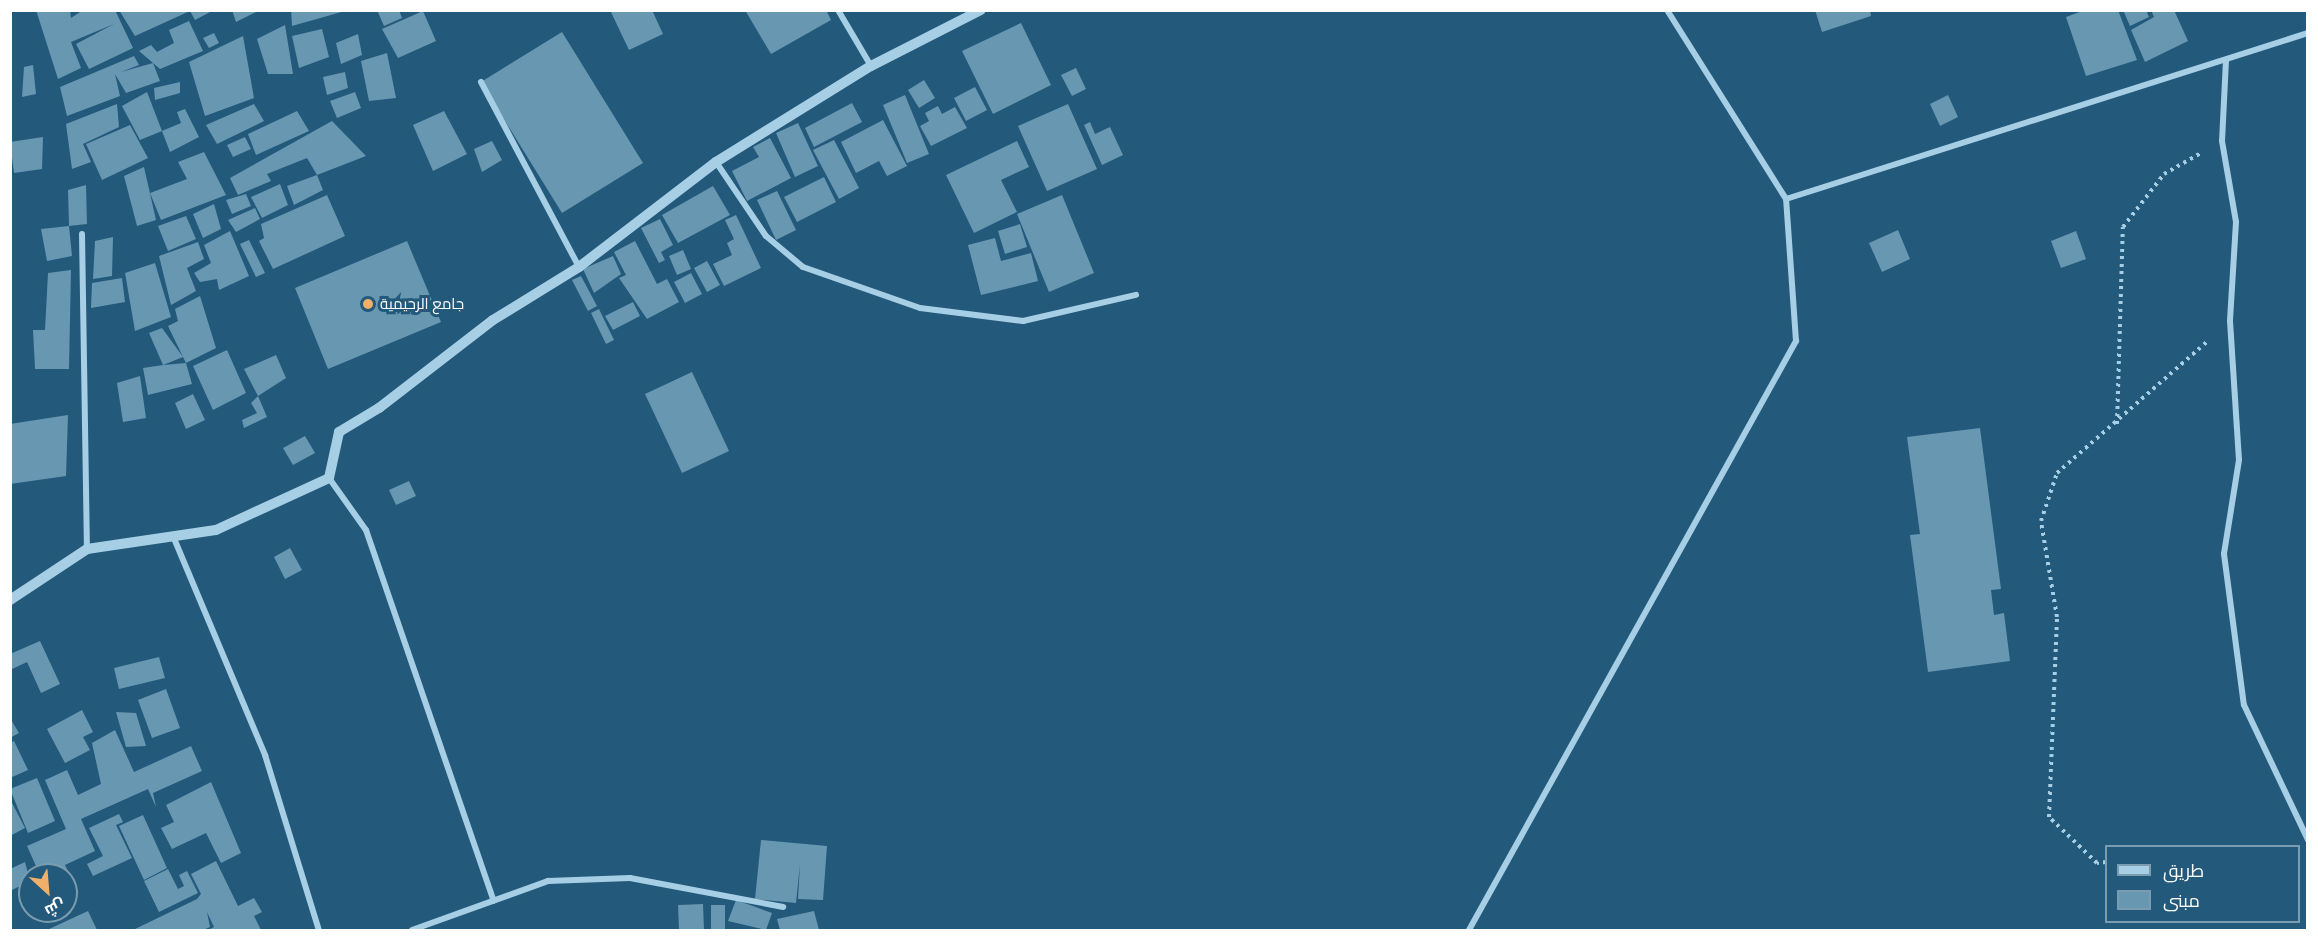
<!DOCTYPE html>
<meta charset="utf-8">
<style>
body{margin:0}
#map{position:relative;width:2318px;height:941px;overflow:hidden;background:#23597a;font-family:"Public Sans",Cairo,sans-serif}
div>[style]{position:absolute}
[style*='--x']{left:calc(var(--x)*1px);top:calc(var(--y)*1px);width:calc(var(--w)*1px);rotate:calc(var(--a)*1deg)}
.building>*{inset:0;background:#6897b2}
.path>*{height:4px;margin-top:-2px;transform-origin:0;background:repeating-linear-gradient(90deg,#a6cee5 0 3px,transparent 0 7.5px)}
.minor>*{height:6px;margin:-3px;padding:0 3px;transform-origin:3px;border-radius:3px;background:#a6cee5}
.tertiary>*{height:10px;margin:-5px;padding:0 5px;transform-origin:5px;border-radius:5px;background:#a6cee5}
.dots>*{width:16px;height:16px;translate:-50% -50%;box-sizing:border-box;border:3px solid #23597a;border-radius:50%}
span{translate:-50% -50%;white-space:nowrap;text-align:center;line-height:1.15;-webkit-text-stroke:6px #23597a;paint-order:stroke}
.poi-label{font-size:15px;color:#fff}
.left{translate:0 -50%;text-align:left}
.frame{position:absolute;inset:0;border:12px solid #fff;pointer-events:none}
.legend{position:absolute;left:2105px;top:845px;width:195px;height:78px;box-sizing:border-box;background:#23597a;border:2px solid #7b9baf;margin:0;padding:8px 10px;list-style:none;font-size:18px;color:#fff}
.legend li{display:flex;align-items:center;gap:12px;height:30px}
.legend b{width:30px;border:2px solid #7b9baf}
.north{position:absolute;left:18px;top:863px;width:60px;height:60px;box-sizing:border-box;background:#23597a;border:2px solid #7b9baf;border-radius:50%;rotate:154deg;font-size:16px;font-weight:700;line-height:24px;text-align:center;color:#fff}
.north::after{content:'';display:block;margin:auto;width:21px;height:27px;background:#f0b069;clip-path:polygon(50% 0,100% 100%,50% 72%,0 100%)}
</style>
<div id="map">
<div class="building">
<div style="clip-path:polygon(36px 10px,70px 10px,71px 18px,83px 10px,115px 10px,133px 48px,89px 69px,76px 44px,114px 24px,71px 42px,81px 68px,58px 79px)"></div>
<div style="clip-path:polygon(119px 10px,214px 10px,195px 20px,190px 11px,135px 36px)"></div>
<div style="clip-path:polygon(232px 10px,260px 10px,236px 22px)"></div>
<div style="clip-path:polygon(291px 10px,345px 10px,345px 11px,292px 26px)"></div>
<div style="clip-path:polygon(377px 10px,399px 10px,402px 18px,384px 26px)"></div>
<div style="clip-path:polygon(610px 10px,652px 10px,663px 34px,629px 50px)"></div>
<div style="clip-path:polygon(745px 10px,826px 10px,831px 20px,771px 54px)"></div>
<div style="clip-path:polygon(1815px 10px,1870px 10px,1871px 16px,1822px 32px)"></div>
<div style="clip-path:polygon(2085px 10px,2118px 10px,2137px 60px,2086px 76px,2066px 17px)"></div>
<div style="clip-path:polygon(2123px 10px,2146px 10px,2149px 17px,2130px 26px)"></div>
<div style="clip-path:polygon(2151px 10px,2174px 10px,2188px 41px,2145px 62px,2131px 30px,2154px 17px)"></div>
<div style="clip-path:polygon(423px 11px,436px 41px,398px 58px,382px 29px)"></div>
<div style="clip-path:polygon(189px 21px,203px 51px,160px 69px,139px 51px,151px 45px,157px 52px,174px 43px,169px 30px)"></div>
<div style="clip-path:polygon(1021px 23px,1051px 85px,993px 114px,962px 51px)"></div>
<div style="clip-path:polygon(285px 25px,293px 74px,268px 74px,257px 39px)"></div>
<div style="clip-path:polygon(322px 29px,329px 57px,299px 68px,292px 36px)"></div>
<div style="clip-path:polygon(562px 32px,643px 163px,562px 213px,481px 82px)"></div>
<div style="clip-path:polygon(214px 33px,219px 43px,209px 48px,203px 38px)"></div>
<div style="clip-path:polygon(358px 34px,362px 55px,341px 64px,336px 43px)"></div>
<div style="clip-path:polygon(243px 36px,254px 98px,205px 116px,189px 62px)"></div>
<div style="clip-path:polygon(387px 53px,396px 98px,369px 101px,361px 61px)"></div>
<div style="clip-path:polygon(134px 56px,139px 65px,121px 72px,153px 63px,160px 81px,126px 93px,115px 74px,120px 96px,67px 116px,60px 87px)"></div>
<div style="clip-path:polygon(33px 65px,36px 94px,22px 97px,24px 67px)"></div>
<div style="clip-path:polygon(1076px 68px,1086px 89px,1072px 96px,1061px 75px)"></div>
<div style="clip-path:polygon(345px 72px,348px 88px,327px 95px,323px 77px)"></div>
<div style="clip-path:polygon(924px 80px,935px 98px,919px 108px,908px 90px)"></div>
<div style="clip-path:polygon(180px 82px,180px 93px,155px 100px,154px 88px)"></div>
<div style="clip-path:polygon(975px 87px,987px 110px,966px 121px,954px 98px)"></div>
<div style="clip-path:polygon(147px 92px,162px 131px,140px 140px,122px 106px)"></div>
<div style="clip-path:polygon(355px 92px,361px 108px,337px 118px,330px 101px)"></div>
<div style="clip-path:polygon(905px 95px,929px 154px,907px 163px,883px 105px)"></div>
<div style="clip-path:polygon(1948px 95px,1958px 117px,1940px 126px,1930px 104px)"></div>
<div style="clip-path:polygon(852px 103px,862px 122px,814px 147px,805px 128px)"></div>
<div style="clip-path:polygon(117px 104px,119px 127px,83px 144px,91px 162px,72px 169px,66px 124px)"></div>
<div style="clip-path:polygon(254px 104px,264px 121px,217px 144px,206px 125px)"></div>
<div style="clip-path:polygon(1068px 104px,1097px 169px,1047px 191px,1018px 126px)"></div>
<div style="clip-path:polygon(938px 106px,942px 114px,955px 107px,967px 128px,931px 146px,920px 126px,929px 121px,925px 113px)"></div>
<div style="clip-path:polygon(185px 109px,199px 137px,170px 152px,162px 131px,181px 123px,177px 112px)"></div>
<div style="clip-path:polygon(297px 111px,309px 131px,256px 155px,248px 134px)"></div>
<div style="clip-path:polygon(444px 111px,467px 154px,433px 171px,413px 125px)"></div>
<div style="clip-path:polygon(883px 120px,907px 166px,887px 176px,879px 161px,856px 173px,841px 142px)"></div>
<div style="clip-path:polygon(332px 121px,366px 156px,317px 175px,323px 190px,294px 205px,287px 186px,317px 175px,307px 158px,267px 174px,271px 181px,238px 195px,230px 178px)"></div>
<div style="clip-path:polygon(1090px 122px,1095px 134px,1110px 127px,1123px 155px,1102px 165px,1084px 125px)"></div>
<div style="clip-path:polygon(798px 123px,818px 166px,795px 177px,776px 133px)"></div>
<div style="clip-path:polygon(130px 125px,148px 158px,102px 180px,86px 144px)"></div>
<div style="clip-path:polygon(43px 137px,42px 169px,14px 173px,10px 142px)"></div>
<div style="clip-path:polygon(245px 137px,251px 149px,233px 157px,227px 145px)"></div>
<div style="clip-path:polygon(770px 138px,791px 178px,747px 201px,732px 171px,759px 157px,753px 147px)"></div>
<div style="clip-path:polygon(834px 140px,859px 188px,839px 199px,813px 150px)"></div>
<div style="clip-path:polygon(492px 141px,502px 160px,482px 172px,474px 149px)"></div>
<div style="clip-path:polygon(1017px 141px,1029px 167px,1001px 180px,1017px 212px,974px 233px,946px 175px)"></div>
<div style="clip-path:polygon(204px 152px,226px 195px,161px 220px,150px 193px,187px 179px,178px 162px)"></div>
<div style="clip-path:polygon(144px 167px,156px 220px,137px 226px,124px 176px)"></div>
<div style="clip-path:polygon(824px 177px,836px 202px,797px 222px,784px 197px)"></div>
<div style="clip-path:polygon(280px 184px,288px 205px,262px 218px,251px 197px)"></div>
<div style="clip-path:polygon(86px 185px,87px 224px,69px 226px,72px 256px,47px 261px,41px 229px,69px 226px,68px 190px)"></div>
<div style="clip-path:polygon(713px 186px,730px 215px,678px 243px,662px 215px)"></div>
<div style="clip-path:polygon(777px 191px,796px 230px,776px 240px,757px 200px)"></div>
<div style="clip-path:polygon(246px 194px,251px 206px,232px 214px,226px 200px)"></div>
<div style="clip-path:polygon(327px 195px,345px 236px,273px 269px,259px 241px,264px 238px,261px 224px)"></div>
<div style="clip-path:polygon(1062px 195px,1094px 273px,1049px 292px,1017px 214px)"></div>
<div style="clip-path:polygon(214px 204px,221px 229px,203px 238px,193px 214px)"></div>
<div style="clip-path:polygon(255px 208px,260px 219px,236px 232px,228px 220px)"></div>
<div style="clip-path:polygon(736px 215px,761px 268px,724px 286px,713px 264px,732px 255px,727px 243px,734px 239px,725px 220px)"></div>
<div style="clip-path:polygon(186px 216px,196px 239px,168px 251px,158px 226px)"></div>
<div style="clip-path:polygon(660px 219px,673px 245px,661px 252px,665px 260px,659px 263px,641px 228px)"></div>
<div style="clip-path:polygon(1020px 224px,1027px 247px,1005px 254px,998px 231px)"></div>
<div style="clip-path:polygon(1898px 230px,1910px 259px,1882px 272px,1869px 243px)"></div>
<div style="clip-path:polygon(230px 231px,249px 276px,219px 290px,217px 279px,200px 282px,194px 273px,211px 263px,204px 245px)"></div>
<div style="clip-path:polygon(2076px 231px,2086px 259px,2061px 268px,2051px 241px)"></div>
<div style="clip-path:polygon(113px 237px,112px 276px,93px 279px,95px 241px)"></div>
<div style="clip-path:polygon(995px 238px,1001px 261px,1031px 253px,1038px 281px,981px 295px,968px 245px)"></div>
<div style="clip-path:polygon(249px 240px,265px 273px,256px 277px,240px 244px)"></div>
<div style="clip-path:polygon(407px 241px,441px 322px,328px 369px,295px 288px)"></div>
<div style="clip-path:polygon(635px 241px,657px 284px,667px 279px,679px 302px,647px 319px,619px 278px,626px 275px,614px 252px)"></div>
<div style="clip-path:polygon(198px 242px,204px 259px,187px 268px,196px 291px,171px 305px,159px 256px)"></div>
<div style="clip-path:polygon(683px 250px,691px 269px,677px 275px,669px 256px)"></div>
<div style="clip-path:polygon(613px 256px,621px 274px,594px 293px,583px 269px)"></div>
<div style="clip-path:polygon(707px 261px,720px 285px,707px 292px,694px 268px)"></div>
<div style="clip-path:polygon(155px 263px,171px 317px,135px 331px,125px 273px)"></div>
<div style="clip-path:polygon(71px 270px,69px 369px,35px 369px,33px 330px,45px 330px,48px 273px)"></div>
<div style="clip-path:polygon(691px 273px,702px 294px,685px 303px,674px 282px)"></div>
<div style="clip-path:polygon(581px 276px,597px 306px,588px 311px,572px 280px)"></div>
<div style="clip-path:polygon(122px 278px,125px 302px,91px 308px,92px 283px)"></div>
<div style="clip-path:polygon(200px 296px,216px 348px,186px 363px,183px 357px,163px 365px,186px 363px,192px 384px,148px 395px,143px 368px,163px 365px,149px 333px,162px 328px,183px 357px,168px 326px,178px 321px,175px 309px)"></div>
<div style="clip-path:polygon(633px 302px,640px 316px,613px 330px,605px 316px)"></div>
<div style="clip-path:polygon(599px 309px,614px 340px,606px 344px,591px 313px)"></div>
<div style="clip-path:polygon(227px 350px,246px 393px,213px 410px,193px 366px)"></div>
<div style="clip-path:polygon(276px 355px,286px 378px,258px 396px,244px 369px)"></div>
<div style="clip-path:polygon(692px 372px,729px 451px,682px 473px,645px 394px)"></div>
<div style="clip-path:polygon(140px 376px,146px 418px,123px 422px,117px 383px)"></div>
<div style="clip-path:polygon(193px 394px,205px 420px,186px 429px,175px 403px)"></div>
<div style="clip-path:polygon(258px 396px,267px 417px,244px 428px,242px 420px,257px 413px,251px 403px)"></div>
<div style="clip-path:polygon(68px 415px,66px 476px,10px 484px,10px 424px)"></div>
<div style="clip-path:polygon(1980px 428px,2001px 589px,1991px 590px,1994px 615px,2004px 613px,2010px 661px,1928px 672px,1910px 535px,1920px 534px,1907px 437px)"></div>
<div style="clip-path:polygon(305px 436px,315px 453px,293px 465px,283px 448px)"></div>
<div style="clip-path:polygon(409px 481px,416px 496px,396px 505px,389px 490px)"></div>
<div style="clip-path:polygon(290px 548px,302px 570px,285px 579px,274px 557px)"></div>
<div style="clip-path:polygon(40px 641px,60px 684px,41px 693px,27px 662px,10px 670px,10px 654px)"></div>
<div style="clip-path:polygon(159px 657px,165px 678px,119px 689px,114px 668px)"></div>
<div style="clip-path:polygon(166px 689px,180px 728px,152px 738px,138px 700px)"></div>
<div style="clip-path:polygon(82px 710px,93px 732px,83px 737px,90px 750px,65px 763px,47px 729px)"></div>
<div style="clip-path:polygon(116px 712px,136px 713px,146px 746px,126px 747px)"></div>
<div style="clip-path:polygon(10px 718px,19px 733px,10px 738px)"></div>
<div style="clip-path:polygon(115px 730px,134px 772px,191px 746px,202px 771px,153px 793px,156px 807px,148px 789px,81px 819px,95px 851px,65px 865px,70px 875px,66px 877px,40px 875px,27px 846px,66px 829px,45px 780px,67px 770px,78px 795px,101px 784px,92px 743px)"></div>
<div style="clip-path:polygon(14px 741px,28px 770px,10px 778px,10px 743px)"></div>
<div style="clip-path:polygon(37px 778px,55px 821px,28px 833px,10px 789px)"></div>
<div style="clip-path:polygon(211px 782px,241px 853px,221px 863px,206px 833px,172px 849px,161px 828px,174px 822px,166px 805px)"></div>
<div style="clip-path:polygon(10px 799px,25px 828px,10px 836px)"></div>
<div style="clip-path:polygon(119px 814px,123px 822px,116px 825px,132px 858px,93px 876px,87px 864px,103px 856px,89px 828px)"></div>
<div style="clip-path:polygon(143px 815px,167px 868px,144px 880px,119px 826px)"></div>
<div style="clip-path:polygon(761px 840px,827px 846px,823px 900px,798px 899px,800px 864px,796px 903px,755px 899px)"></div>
<div style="clip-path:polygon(216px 861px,238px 906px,254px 898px,262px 912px,254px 916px,261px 930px,208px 930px,214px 927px,207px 912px,210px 927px,203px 930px,133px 930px,197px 899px,201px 894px,191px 874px)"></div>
<div style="clip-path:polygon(25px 862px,30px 881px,10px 891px,10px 869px)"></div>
<div style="clip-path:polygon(168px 869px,178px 889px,184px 886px,179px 875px,187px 871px,198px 893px,159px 912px,144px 881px)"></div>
<div style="clip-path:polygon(736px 900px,772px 913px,766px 930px,728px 921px)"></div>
<div style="clip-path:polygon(703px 904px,704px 930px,679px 930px,678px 905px)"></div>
<div style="clip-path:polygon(711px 905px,725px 905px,725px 930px,711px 930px)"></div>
<div style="clip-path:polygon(88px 911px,97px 930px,47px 930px)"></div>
<div style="clip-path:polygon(814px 911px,819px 930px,780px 930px,777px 919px)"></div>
</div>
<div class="path">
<div style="--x:2117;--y:424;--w:197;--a:-88.3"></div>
<div style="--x:2123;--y:227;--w:67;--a:-52.3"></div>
<div style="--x:2164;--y:174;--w:43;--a:-29.6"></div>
<div style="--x:2106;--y:862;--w:9;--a:174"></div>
<div style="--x:2097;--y:863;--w:66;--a:-136.2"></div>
<div style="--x:2049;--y:817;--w:200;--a:-87.7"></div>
<div style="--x:2057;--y:617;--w:97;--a:-99.5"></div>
<div style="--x:2041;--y:521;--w:51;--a:-71.6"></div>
<div style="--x:2057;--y:473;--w:202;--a:-41.2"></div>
</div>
<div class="minor">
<div style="--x:838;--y:10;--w:65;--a:59.5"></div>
<div style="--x:1667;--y:10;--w:223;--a:57.8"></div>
<div style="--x:2226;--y:60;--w:81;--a:92.8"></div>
<div style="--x:2222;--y:141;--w:82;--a:80.2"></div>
<div style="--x:2236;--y:222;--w:99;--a:93.5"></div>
<div style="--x:2230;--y:321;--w:139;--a:86.3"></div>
<div style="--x:2239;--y:460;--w:95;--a:99.1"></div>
<div style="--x:2224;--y:554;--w:152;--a:82.5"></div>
<div style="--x:2244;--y:705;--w:149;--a:64.6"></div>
<div style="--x:481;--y:82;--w:209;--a:62.1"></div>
<div style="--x:716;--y:162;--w:89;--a:56"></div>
<div style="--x:766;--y:236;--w:48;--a:40"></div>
<div style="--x:803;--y:267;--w:124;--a:19.3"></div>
<div style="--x:920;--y:308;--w:104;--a:7.2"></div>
<div style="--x:1023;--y:321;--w:116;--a:-13"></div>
<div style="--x:82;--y:234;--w:315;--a:89.1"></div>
<div style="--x:329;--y:478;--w:64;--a:54.6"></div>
<div style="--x:366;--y:530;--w:392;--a:71"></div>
<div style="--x:173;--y:536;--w:238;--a:67.2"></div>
<div style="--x:265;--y:755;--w:183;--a:72.9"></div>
<div style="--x:412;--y:930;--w:145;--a:-19.8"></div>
<div style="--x:548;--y:881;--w:82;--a:-2.1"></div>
<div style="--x:630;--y:878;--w:156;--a:10.7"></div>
<div style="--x:1469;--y:930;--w:674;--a:-60.96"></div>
<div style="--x:1796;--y:341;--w:142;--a:-94"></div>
<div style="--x:1786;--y:199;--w:548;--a:-17.64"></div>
</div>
<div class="tertiary">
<div style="--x:10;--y:600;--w:92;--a:-33.5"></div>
<div style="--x:87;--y:549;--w:130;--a:-8.4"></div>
<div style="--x:216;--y:530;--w:124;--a:-24.7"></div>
<div style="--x:329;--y:478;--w:47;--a:-77.7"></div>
<div style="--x:339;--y:432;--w:47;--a:-31"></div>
<div style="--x:379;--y:408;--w:144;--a:-37.7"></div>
<div style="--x:493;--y:320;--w:101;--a:-31.6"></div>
<div style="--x:579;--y:267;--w:173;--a:-37.5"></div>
<div style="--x:716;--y:162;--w:182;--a:-31.8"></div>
<div style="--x:871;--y:66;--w:123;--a:-27"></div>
</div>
<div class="dots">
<div style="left:368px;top:304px;background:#f0b069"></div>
</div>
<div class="poi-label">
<span class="left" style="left:380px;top:304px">جامع الرحيمية</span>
</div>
<div class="frame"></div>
<ul class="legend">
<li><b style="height:8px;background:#a6cee5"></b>طريق</li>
<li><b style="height:16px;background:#6897b2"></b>مبنى</li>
</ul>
<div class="north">ش</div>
</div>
